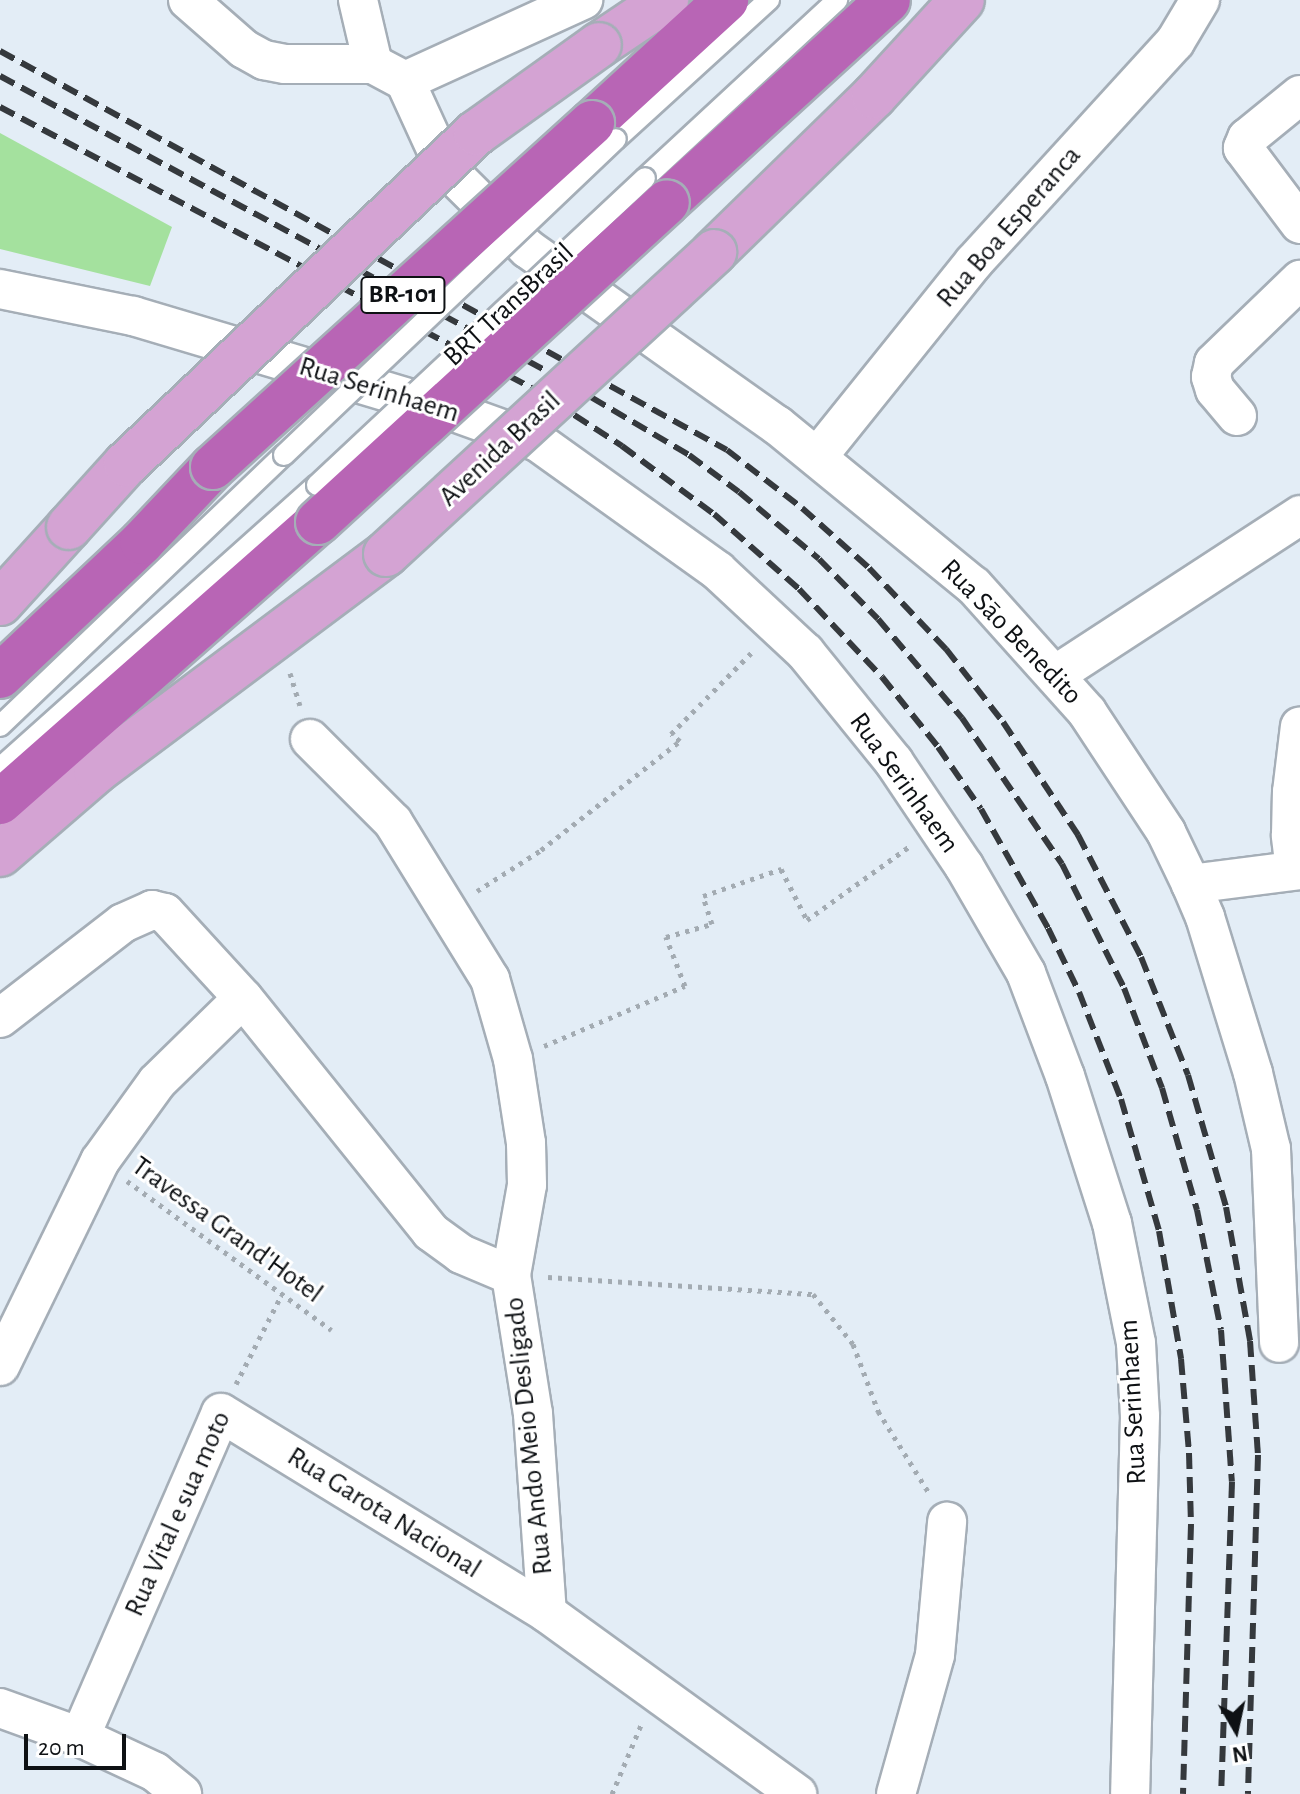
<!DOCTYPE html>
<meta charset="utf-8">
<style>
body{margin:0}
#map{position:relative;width:1300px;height:1794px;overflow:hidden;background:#e3edf6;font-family:"Alegreya Sans",sans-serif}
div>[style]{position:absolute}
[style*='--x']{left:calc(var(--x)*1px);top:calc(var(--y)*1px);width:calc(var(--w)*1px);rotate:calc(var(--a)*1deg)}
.green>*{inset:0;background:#a4e19e}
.path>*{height:5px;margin-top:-2.5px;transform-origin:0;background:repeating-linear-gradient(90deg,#a3abb2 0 4px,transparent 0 10px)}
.roads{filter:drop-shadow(2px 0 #a5aeb7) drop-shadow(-2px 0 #a5aeb7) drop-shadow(0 2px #a5aeb7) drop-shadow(0 -2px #a5aeb7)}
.lane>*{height:20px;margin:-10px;padding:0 10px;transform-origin:10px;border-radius:10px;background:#fff}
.street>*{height:38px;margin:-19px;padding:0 19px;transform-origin:19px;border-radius:19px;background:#fff}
.primary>*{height:44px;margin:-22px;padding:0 22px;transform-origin:22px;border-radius:22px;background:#d4a3d3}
.highway>*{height:44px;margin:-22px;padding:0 22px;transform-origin:22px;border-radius:22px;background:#b865b5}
.rail>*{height:6px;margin-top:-3px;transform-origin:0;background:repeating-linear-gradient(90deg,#35393d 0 16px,transparent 0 24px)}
.bridges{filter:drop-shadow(2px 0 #a5aeb7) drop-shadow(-2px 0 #a5aeb7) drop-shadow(0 2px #a5aeb7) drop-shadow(0 -2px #a5aeb7)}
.lane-bridge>*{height:20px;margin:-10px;padding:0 10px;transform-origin:10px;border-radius:10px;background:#fff}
.primary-bridge>*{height:44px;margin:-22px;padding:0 22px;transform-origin:22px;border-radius:22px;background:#d4a3d3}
.highway-bridge>*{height:44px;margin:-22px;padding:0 22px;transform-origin:22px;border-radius:22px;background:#b865b5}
span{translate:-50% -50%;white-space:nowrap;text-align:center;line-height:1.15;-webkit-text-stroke:6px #fff;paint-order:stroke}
.shield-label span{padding:2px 6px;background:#fff;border:2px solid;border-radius:6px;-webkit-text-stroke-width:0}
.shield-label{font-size:26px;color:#0e1114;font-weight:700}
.street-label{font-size:28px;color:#0e1114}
.north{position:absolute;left:1196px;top:1690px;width:80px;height:80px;-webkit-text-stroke:6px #fff;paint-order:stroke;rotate:171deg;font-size:22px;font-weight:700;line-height:32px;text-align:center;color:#0e1114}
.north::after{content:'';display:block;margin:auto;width:28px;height:36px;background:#0e1114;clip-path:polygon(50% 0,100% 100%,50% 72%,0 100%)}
.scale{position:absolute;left:24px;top:1734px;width:102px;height:36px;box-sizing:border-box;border:4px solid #0e1114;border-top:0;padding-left:10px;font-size:24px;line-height:28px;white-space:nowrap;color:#0e1114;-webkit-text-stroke:6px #fff;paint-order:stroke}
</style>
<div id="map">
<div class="green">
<div style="clip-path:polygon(0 133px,172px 227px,150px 286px,0 249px)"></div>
</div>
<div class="path">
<div style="--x:290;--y:673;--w:34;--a:73"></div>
<div style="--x:477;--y:891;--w:76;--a:-32.6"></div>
<div style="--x:541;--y:850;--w:177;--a:-38.1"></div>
<div style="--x:680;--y:741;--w:11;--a:-142"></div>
<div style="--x:671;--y:734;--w:118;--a:-45.3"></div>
<div style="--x:544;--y:1046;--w:153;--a:-23.1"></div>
<div style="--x:685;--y:986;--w:53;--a:-111.2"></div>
<div style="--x:666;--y:937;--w:48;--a:-15.8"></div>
<div style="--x:712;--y:924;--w:29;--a:-108"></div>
<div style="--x:703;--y:896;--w:83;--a:-19.1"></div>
<div style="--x:781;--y:869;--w:57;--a:63"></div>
<div style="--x:807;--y:920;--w:127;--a:-35.7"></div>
<div style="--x:127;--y:1181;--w:253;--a:36.1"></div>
<div style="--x:548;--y:1277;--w:266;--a:3.7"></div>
<div style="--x:813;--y:1294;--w:64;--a:51.3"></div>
<div style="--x:853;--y:1344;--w:72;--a:69.5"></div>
<div style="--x:878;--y:1411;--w:97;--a:58.1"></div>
<div style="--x:236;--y:1384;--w:101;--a:-62.9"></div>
<div style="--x:612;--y:1794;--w:75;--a:-67.2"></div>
</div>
<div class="roads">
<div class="lane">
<div style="--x:616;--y:139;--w:207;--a:-42.3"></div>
<div style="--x:645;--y:178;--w:262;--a:-42.8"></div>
<div style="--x:0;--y:726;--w:393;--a:-43.7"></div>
<div style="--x:0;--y:768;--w:425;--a:-41.8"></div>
</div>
<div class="street">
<div style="--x:188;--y:0;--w:74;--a:41.2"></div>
<div style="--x:244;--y:49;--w:23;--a:29"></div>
<div style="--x:264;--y:60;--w:21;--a:11"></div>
<div style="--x:285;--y:64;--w:88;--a:0"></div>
<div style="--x:373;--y:64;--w:36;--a:28"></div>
<div style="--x:358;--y:0;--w:66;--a:76.8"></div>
<div style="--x:405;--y:81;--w:94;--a:65.4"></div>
<div style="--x:444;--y:166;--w:118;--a:44.7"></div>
<div style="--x:528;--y:249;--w:305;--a:35.3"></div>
<div style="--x:777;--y:425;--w:254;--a:39.3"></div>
<div style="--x:974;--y:586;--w:169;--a:48.1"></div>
<div style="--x:1087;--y:712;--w:144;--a:56.6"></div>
<div style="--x:1166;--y:832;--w:58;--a:64.3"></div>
<div style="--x:1191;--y:884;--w:36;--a:67"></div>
<div style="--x:1205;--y:917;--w:163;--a:72.9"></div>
<div style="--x:1253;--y:1073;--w:78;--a:76.7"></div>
<div style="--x:1271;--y:1149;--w:194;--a:87.6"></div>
<div style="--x:405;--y:81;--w:196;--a:-24.5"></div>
<div style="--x:1300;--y:95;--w:68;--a:140.9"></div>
<div style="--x:1247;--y:138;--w:11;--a:112"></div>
<div style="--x:1243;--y:148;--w:95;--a:53.1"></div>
<div style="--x:0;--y:289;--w:136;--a:11.5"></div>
<div style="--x:133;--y:316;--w:330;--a:16.6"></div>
<div style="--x:449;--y:410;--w:95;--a:19.8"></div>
<div style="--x:538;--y:442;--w:221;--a:35.6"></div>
<div style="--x:718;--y:571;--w:119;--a:43"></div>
<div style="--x:805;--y:652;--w:141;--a:51"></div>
<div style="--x:894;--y:762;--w:125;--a:56.1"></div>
<div style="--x:964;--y:866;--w:124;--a:59.9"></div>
<div style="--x:1026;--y:973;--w:110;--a:69.3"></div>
<div style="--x:1065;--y:1076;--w:154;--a:72.3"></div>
<div style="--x:1112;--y:1223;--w:122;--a:78.7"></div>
<div style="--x:1136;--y:1343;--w:73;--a:86.9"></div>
<div style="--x:1140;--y:1416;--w:378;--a:91.5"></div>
<div style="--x:1237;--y:416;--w:34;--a:-130"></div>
<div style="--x:1215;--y:390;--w:14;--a:-107"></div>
<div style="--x:1211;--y:377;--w:14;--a:-78"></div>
<div style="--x:1214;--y:363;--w:120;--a:-44"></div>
<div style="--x:818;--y:456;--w:249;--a:-51.2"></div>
<div style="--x:974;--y:262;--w:298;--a:-47.6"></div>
<div style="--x:1175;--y:42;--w:49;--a:-59.2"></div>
<div style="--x:1055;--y:675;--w:293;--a:-33.1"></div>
<div style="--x:310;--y:739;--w:117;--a:45"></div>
<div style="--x:393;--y:822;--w:185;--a:58.3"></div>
<div style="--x:490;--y:979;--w:83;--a:74"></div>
<div style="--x:513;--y:1059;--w:85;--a:81.2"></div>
<div style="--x:526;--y:1143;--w:42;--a:88.6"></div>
<div style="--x:527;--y:1185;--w:91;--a:100.1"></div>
<div style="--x:1295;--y:870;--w:35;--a:-97"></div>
<div style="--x:1291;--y:835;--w:43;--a:-88.7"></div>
<div style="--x:1292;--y:792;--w:66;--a:-83.1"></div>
<div style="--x:1191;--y:884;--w:110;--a:-7.3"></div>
<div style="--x:0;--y:1018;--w:155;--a:-37.7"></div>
<div style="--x:123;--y:923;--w:32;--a:-24"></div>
<div style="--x:152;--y:910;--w:13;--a:13"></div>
<div style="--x:165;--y:913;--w:115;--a:47.5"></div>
<div style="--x:243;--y:998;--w:300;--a:51.2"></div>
<div style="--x:431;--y:1232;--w:37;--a:36"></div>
<div style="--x:461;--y:1254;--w:54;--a:22.8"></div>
<div style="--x:511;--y:1275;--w:141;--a:81"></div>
<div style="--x:533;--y:1414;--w:199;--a:86"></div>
<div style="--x:547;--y:1613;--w:309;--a:35.9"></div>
<div style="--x:0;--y:1366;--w:228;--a:-64"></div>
<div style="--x:100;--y:1161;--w:97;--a:-54.2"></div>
<div style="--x:157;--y:1082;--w:120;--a:-44.3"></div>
<div style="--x:0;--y:1708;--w:85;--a:19.9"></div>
<div style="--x:80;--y:1737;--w:83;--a:25"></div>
<div style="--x:155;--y:1772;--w:35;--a:39"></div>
<div style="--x:80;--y:1737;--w:353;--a:-66.5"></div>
<div style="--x:221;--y:1413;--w:382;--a:31.5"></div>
<div style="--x:896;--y:1794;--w:144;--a:-74.3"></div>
<div style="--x:935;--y:1655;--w:134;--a:-84.8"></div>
</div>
<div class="primary">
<div style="--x:599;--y:45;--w:81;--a:-33.9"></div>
<div style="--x:714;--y:252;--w:223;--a:-44.3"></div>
<div style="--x:874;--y:96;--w:130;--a:-47.5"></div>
<div style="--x:0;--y:603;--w:103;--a:-47.8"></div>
<div style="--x:0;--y:854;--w:127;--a:-40.8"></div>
<div style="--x:96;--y:771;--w:362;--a:-36.8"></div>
</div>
<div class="highway">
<div style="--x:592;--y:123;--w:182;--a:-42.5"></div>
<div style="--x:667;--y:202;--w:299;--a:-42.4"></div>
<div style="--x:0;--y:676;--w:195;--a:-43.3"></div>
<div style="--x:142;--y:542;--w:103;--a:-46.6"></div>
<div style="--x:0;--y:802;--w:424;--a:-41.4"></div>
</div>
</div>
<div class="rail">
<div style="--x:0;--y:51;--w:829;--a:28.76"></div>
<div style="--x:727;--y:450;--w:95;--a:37.7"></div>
<div style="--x:802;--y:508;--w:90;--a:41.8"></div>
<div style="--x:869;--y:568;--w:112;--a:46.5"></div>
<div style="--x:946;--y:649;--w:93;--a:52"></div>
<div style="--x:1003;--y:722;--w:136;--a:56.4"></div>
<div style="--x:1078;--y:835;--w:137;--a:62.7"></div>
<div style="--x:1141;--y:957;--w:127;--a:68.3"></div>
<div style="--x:1188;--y:1075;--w:137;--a:73.9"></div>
<div style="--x:1226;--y:1207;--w:136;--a:79.8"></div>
<div style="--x:1250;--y:1341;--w:114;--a:86"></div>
<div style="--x:1258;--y:1455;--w:339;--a:91.7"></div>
<div style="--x:0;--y:76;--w:625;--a:28.37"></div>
<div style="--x:550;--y:373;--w:161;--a:30.5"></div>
<div style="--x:689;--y:455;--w:62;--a:36.5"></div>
<div style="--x:739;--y:492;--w:104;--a:39.9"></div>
<div style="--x:819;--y:559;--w:84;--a:45.5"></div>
<div style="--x:878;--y:619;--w:130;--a:49.7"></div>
<div style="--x:962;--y:718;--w:177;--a:55.6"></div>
<div style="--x:1062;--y:864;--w:139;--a:63.4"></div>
<div style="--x:1124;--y:988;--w:107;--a:69.2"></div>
<div style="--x:1162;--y:1088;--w:127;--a:74"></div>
<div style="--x:1197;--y:1210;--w:122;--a:78.7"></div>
<div style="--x:1221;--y:1330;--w:152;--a:85.9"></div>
<div style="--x:1232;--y:1482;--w:312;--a:92"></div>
<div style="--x:0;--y:107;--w:604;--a:27.84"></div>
<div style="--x:534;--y:389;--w:105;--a:32.9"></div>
<div style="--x:622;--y:446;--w:114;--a:36.5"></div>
<div style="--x:714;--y:514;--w:113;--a:41.4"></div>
<div style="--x:799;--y:589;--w:121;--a:46.7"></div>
<div style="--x:882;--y:677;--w:90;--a:51.3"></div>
<div style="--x:938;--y:747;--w:75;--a:55.3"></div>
<div style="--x:981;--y:809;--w:137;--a:60.6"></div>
<div style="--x:1048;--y:928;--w:71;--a:64.2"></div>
<div style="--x:1079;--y:992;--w:115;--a:68.6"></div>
<div style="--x:1121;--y:1099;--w:137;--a:73.9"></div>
<div style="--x:1159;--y:1231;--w:130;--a:80.2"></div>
<div style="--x:1181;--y:1359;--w:94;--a:85.1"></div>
<div style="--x:1189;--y:1453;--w:71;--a:88.4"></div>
<div style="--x:1191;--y:1524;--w:270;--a:91.7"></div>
</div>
<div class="bridges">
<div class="lane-bridge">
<div style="--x:284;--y:455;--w:458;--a:-43.6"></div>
<div style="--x:317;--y:485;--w:449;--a:-43.1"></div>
</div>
<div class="primary-bridge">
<div style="--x:69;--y:527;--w:85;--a:-47.9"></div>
<div style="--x:126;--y:464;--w:482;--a:-43.4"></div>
<div style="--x:476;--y:133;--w:151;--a:-35.6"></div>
<div style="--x:386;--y:554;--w:446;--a:-42.6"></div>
</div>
<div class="highway-bridge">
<div style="--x:213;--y:467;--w:512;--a:-42.23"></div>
<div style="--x:318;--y:522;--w:473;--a:-42.5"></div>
</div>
</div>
<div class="shield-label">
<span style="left:403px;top:295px">BR-101</span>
</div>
<div class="street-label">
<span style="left:1009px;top:227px;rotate:-49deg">Rua Boa Esperanca</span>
<span style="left:509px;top:305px;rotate:-43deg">BRT TransBrasil</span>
<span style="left:379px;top:390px;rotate:17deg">Rua Serinhaem</span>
<span style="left:500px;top:449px;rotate:-43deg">Avenida Brasil</span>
<span style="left:1011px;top:632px;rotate:46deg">Rua Sāo Benedito</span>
<span style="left:904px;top:783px;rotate:54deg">Rua Serinhaem</span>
<span style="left:227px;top:1230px;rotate:36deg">Travessa Grand'Hotel</span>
<span style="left:1133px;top:1402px;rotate:-93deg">Rua Serinhaem</span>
<span style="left:529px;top:1436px;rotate:-96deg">Rua Ando Meio Desligado</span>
<span style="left:384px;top:1513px;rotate:32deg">Rua Garota Nacional</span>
<span style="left:178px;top:1514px;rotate:-66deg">Rua Vital e sua moto</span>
</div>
<div class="north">N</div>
<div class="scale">20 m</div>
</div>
